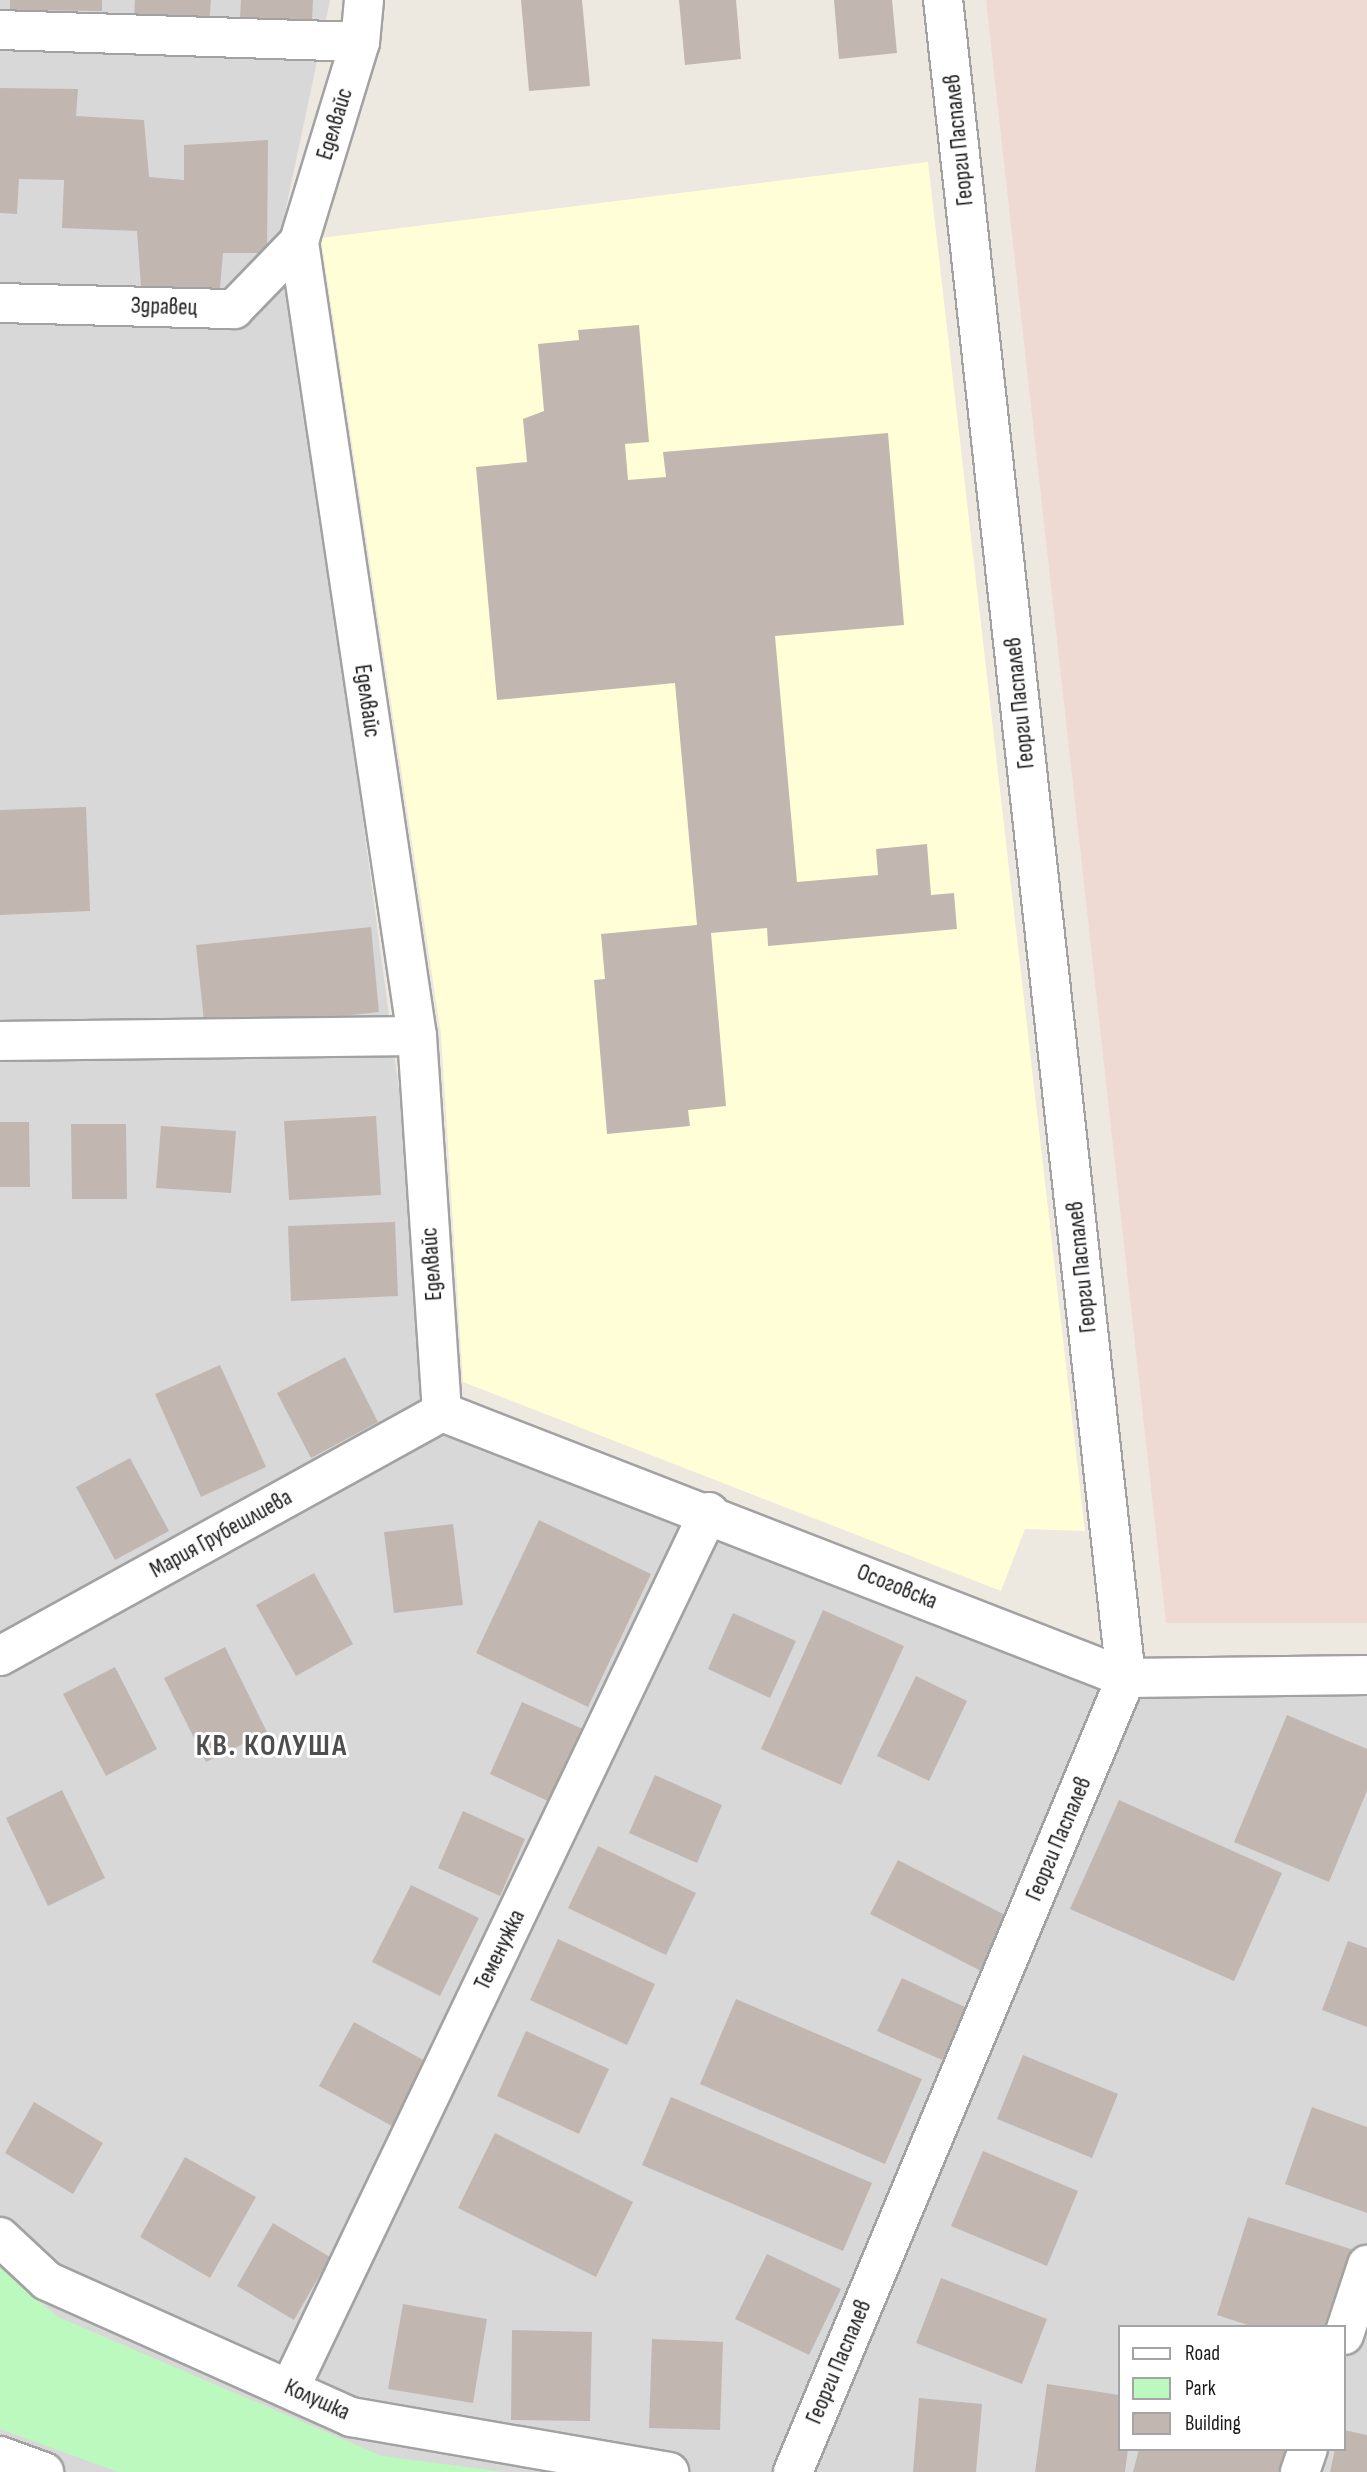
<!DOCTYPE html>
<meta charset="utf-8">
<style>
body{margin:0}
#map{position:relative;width:1367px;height:2472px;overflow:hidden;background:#ede8e0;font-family:"Sofia Sans Condensed",sans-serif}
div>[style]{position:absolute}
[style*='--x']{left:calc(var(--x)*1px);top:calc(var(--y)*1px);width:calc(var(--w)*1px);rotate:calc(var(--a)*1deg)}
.residential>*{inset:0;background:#d9d8d8}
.education>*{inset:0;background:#fffed7}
.military>*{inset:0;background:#efdad3}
.park>*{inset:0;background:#bbf9bf}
.building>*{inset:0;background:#c1b7b0}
.roads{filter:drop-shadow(2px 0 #a2a2a2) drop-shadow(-2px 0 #a2a2a2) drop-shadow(0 2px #a2a2a2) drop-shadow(0 -2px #a2a2a2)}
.minor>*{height:38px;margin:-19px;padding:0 19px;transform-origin:19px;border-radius:19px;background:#fff}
span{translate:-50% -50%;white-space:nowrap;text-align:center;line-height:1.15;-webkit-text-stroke:6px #fff;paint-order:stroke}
.street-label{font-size:23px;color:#1b1b1b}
.district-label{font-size:30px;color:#4e4e4e;font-weight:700;letter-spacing:2px}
.legend{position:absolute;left:1118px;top:2325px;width:228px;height:126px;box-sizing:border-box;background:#fff;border:2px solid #a4a4a4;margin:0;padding:9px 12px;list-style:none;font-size:21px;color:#1b1b1b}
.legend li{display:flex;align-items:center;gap:14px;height:35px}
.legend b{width:35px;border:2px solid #a4a4a4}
</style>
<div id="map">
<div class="residential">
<div style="clip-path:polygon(evenodd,0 0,330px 0,283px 222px,442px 1412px,1126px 1678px,1367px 1675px,1367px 2472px,0 2472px,0 0,1120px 2327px,1344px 2327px,1344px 2449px,1120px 2449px,1120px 2327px)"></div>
</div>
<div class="education">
<div style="clip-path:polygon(928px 162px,1085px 1531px,1025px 1529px,1001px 1591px,463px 1382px,441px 1034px,321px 238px)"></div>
</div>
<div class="military">
<div style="clip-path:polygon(986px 0,1367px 0,1367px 1623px,1166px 1623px)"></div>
</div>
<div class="park">
<div style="clip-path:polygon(0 2268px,58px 2317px,382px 2456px,504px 2472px,118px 2472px,0 2429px)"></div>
</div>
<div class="building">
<div style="clip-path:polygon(10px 0,102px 0,102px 11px,10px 10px)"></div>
<div style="clip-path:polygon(135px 0,211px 0,209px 24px,134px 20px)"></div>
<div style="clip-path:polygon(241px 0,313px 0,312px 21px,240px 18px)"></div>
<div style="clip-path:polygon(521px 0,582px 0,590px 86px,529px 91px)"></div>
<div style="clip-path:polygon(679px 0,736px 0,741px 59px,685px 65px)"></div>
<div style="clip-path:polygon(834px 0,892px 0,897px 53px,839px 59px)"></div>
<div style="clip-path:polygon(0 88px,78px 89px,76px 116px,144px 120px,149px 177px,184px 180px,184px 145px,268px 140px,267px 253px,223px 253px,220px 288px,141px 287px,137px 231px,62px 228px,64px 180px,19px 179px,17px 214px,0 213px)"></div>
<div style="clip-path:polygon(639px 325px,649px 442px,625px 444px,628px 480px,666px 477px,663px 452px,888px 433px,904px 625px,775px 636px,797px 882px,878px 875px,876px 849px,927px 844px,931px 895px,954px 893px,957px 929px,768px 946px,767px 928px,711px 933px,726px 1106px,688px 1110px,690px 1126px,607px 1134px,594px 980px,605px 979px,601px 934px,697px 925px,675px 683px,497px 700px,476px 467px,527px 462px,523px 419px,544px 411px,538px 344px,579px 340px,578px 330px)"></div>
<div style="clip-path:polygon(86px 807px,90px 911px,0 915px,0 810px)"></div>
<div style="clip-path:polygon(371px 927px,379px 1012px,205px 1031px,196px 945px)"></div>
<div style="clip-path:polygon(376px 1116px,381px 1195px,289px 1200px,284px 1121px)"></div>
<div style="clip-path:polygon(0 1122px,29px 1122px,30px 1187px,0 1187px)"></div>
<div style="clip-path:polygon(71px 1124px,126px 1124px,127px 1199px,72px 1199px)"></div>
<div style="clip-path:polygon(161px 1126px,236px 1131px,231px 1193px,156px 1188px)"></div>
<div style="clip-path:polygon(395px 1222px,398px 1296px,291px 1301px,288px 1226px)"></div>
<div style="clip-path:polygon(345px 1357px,378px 1422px,311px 1458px,277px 1393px)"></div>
<div style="clip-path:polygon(220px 1365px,266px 1467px,201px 1497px,155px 1394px)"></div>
<div style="clip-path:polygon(130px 1458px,169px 1531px,115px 1560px,76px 1487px)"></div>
<div style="clip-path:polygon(539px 1520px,651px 1574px,588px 1707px,476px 1653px)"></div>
<div style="clip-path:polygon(453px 1524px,463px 1605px,394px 1613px,384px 1532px)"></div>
<div style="clip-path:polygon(314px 1573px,353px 1644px,296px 1676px,256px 1605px)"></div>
<div style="clip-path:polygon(823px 1610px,904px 1646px,841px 1785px,761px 1749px)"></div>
<div style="clip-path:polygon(733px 1613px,796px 1641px,770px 1698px,708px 1669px)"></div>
<div style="clip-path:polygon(225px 1647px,267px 1732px,206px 1762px,164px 1678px)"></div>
<div style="clip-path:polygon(115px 1667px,157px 1749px,106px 1776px,63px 1694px)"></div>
<div style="clip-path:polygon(916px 1676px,967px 1701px,929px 1781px,877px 1756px)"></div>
<div style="clip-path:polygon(522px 1702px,583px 1729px,550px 1802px,490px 1774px)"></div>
<div style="clip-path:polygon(1287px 1715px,1367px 1749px,1367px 1791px,1329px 1882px,1234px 1842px)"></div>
<div style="clip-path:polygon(655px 1775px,722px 1805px,697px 1863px,629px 1833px)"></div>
<div style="clip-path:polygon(62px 1790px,105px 1878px,48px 1906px,6px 1818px)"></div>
<div style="clip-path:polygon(1119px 1800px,1282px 1873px,1234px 1981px,1070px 1909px)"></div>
<div style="clip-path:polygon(463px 1811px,525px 1839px,500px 1896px,438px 1868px)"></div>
<div style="clip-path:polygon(598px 1846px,696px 1893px,666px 1955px,568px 1908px)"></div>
<div style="clip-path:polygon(898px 1860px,1009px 1917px,981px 1971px,870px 1914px)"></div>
<div style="clip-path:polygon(411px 1885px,479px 1918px,440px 1996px,372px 1962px)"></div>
<div style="clip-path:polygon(558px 1939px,655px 1984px,627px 2045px,530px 2000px)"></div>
<div style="clip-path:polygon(1348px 1941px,1367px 1948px,1367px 2027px,1322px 2010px)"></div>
<div style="clip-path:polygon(902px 1978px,967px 2008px,942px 2060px,877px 2031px)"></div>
<div style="clip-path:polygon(736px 1999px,922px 2079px,885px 2164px,700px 2084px)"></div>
<div style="clip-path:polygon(354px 2022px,427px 2062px,392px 2126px,319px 2086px)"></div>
<div style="clip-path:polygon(526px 2031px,609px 2069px,579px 2134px,497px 2096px)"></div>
<div style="clip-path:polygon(1023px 2055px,1118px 2094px,1092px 2158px,997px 2119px)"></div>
<div style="clip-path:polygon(671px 2097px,872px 2183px,843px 2251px,642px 2165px)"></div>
<div style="clip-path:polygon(34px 2102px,103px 2143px,73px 2194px,5px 2153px)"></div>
<div style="clip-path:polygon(1312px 2107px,1367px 2127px,1367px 2213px,1285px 2184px)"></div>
<div style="clip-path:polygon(495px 2133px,633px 2202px,596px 2277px,458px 2208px)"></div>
<div style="clip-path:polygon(983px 2151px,1078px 2191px,1047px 2266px,951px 2226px)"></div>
<div style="clip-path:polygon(185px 2157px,256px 2197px,210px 2278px,140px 2237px)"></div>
<div style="clip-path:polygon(1248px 2217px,1354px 2250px,1330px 2327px,1254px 2327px,1217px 2315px)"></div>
<div style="clip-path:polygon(273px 2223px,330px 2257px,294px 2320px,237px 2286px)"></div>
<div style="clip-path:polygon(767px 2254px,841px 2289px,809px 2355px,735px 2319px)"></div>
<div style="clip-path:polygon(941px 2278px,1047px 2319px,1022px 2384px,916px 2343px)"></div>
<div style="clip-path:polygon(403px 2304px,487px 2319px,473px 2403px,388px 2389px)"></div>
<div style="clip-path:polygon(512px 2330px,592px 2332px,590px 2421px,511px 2420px)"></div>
<div style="clip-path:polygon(652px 2339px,723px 2342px,720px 2430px,649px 2428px)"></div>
<div style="clip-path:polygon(1047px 2384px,1120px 2395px,1120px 2449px,1128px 2449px,1125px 2472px,1035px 2472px)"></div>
<div style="clip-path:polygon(919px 2398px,982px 2404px,976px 2472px,913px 2472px)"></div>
<div style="clip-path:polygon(1344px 2430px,1367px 2435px,1367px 2472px,1330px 2472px,1335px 2449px,1344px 2449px)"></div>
<div style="clip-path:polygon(1139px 2449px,1288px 2449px,1281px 2472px,1133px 2472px)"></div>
</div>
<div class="roads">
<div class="minor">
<div style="--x:364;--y:0;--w:42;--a:95.4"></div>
<div style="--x:360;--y:42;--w:209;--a:107"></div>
<div style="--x:299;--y:242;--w:803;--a:81.55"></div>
<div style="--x:417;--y:1036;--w:377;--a:86.2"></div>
<div style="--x:0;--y:30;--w:360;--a:1.9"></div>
<div style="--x:0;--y:303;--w:234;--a:1.5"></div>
<div style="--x:234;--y:309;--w:93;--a:-45.9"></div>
<div style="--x:0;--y:1041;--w:417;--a:-0.7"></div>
<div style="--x:442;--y:1412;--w:734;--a:21.25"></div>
<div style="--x:1126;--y:1678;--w:241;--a:-0.7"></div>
<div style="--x:0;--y:1656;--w:505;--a:-28.9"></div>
<div style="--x:0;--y:2237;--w:64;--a:43.1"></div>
<div style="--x:47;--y:2281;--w:333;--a:24.1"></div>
<div style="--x:351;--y:2417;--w:323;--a:9.8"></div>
<div style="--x:1344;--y:2335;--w:74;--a:-71.8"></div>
<div style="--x:290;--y:2388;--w:971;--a:-64.44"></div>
<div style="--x:0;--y:2456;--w:47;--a:20"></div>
<div style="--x:793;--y:2472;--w:861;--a:-67.25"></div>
<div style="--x:1126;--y:1678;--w:1688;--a:-96.22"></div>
<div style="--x:1300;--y:2472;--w:24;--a:-71"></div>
</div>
</div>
<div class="street-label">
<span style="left:335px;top:124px;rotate:-73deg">Еделвайс</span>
<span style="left:959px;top:140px;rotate:-96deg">Георги Паспалев</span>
<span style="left:164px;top:307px;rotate:2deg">Здравец</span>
<span style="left:367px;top:701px;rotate:82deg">Еделвайс</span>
<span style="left:1020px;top:703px;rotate:-96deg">Георги Паспалев</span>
<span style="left:432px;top:1264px;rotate:-94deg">Еделвайс</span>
<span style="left:1082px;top:1267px;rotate:-96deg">Георги Паспалев</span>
<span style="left:221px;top:1534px;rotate:-29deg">Мария Грубешлиева</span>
<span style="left:897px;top:1587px;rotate:22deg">Осоговска</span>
<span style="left:1059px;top:1839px;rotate:-67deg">Георги Паспалев</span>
<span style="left:500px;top:1950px;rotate:-64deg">Теменужка</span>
<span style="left:839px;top:2362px;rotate:-67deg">Георги Паспалев</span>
<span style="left:317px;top:2400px;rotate:24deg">Колушка</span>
</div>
<div class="district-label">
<span style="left:272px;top:1746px">КВ. КОЛУША</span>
</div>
<ul class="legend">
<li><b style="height:9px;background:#fff"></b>Road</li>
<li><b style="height:19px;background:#bbf9bf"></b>Park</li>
<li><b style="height:19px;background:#c1b7b0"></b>Building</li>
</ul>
</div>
